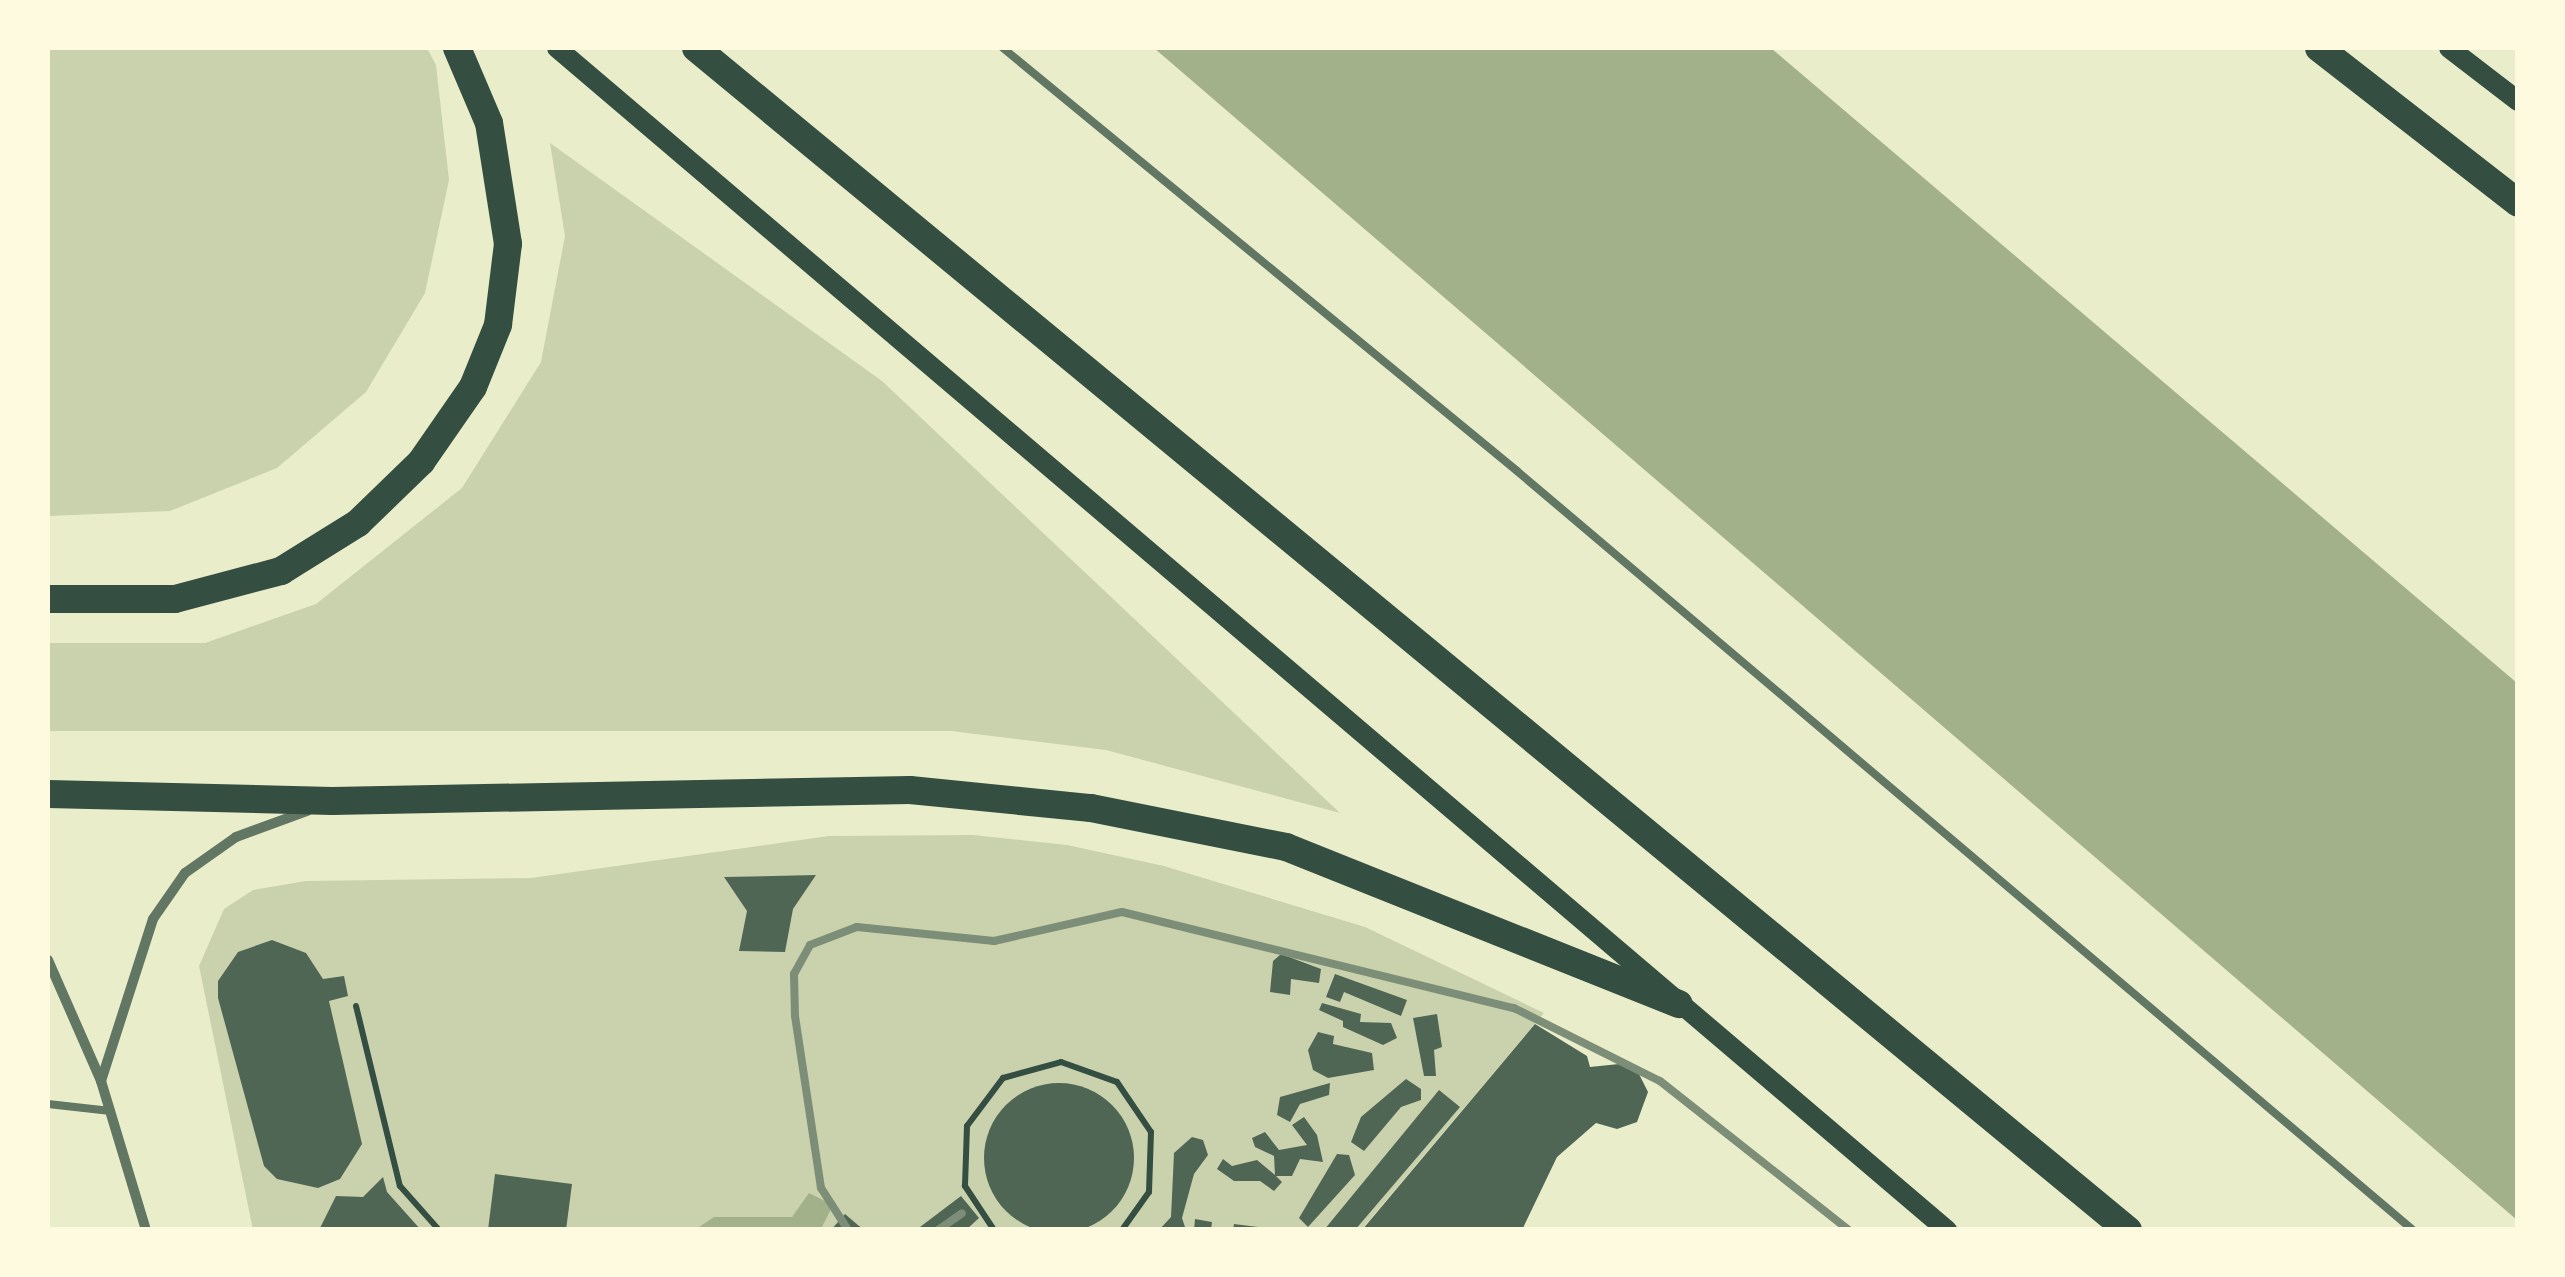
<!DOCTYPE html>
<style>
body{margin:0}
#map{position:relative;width:2565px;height:1277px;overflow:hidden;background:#e9edc9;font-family:Inter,sans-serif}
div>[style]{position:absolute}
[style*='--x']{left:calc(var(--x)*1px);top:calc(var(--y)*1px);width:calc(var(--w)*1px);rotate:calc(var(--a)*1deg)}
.green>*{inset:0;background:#cad2ad}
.water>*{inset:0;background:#a3b18a}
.building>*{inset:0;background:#4f6655}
.round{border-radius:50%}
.path>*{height:6px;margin:-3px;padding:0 3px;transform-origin:3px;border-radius:3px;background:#344e41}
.service>*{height:8px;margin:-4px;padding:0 4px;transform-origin:4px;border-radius:4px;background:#617663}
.minor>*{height:10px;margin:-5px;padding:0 5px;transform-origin:5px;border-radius:5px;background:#617663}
.secondary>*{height:20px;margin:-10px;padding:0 10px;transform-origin:10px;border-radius:10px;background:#344e41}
.trunk>*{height:28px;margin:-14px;padding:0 14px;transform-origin:14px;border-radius:14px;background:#344e41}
.rail>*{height:8px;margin:-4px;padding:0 4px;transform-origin:4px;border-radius:4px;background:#7c8e77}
span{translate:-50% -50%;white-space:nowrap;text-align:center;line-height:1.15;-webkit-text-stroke:10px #fefae0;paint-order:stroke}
.frame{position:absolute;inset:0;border:50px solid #fefae0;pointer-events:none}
</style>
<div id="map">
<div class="green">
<div style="clip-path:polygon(48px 48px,427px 48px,436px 65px,449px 180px,425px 293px,366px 392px,277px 468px,170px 511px,48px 516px)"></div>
<div style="clip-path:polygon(550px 143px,882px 381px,1340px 813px,1106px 750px,951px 731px,48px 731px,48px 643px,205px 643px,316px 604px,462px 488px,541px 362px,565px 236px)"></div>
<div style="clip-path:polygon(973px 835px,1067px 845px,1164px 866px,1365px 927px,1544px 1013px,1362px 1229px,253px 1230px,199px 966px,224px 909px,253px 890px,306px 881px,531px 878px,829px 836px)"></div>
</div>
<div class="water">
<div style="clip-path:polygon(1154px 48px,1771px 48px,2517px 683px,2517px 1220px)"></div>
<div style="clip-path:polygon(809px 1193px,833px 1205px,821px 1229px,696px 1229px,714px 1217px,792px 1217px)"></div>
</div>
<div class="building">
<div style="clip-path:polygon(816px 875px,793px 909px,785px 952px,739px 951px,747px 911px,724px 877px)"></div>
<div style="clip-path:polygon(272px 940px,306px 953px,323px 979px,344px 976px,348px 996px,329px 1001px,362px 1144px,340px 1179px,318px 1188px,277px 1179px,264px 1166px,218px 998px,218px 981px,238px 952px)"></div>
<div style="clip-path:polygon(1281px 954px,1321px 969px,1319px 983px,1291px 979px,1290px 995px,1270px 992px,1273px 961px)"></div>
<div style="clip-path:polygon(1335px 974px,1407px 1000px,1401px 1016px,1344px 992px,1340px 1002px,1326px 997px)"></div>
<div style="clip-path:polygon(1322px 1003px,1361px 1014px,1360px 1022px,1391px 1023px,1397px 1038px,1383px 1045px,1343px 1027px,1343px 1021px,1319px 1010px)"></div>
<div style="clip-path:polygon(1437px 1014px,1442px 1047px,1434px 1050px,1436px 1076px,1424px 1076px,1413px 1018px)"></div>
<div style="clip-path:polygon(1535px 1024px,1587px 1056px,1590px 1067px,1619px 1064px,1639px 1074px,1648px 1092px,1637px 1122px,1617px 1129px,1596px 1123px,1557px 1157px,1522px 1230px,1362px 1230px)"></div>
<div style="clip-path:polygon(1318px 1032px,1334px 1036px,1333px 1044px,1372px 1053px,1374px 1070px,1328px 1078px,1313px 1070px,1308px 1050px)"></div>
<div style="clip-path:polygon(1406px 1079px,1421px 1089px,1421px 1100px,1401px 1107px,1364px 1151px,1351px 1142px,1361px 1117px)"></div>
<div style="clip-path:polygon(1330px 1083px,1329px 1095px,1300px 1104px,1290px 1122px,1277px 1115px,1280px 1097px)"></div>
<div class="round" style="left:984px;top:1083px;width:150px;height:150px"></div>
<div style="clip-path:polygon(1439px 1090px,1460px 1107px,1355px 1230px,1324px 1230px)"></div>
<div style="clip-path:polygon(1304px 1117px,1317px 1135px,1323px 1162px,1300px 1159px,1292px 1176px,1276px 1176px,1282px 1182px,1274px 1191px,1260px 1181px,1234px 1181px,1217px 1169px,1223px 1159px,1232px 1166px,1257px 1160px,1275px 1175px,1274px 1156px,1255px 1147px,1252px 1138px,1265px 1132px,1279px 1150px,1307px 1145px,1292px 1125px)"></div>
<div style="clip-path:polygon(1192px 1137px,1203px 1140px,1208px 1155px,1194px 1174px,1182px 1218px,1186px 1230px,1159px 1230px,1171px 1217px,1174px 1153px)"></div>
<div style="clip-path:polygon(1337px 1154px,1349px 1155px,1355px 1175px,1308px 1227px,1299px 1218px)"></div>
<div style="clip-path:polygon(495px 1174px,572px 1184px,566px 1230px,488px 1230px)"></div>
<div style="clip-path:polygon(383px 1177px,387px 1192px,421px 1230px,319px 1230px,336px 1196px,363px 1197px)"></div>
<div style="clip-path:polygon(961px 1196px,979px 1218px,966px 1230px,916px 1230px)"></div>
<div style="clip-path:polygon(845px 1214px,859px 1226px,866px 1230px,831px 1230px)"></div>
<div style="clip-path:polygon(1195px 1219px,1212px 1222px,1211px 1230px,1194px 1230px)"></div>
<div style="clip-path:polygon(1234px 1224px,1258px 1227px,1257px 1230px,1233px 1230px)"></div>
</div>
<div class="path">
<div style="--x:356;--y:1006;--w:185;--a:76.3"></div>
<div style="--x:400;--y:1186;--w:59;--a:48.4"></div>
<div style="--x:994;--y:1230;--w:53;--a:-123.4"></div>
<div style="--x:965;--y:1186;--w:60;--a:-88.1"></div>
<div style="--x:967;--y:1126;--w:60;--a:-53.1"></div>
<div style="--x:1003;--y:1078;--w:60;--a:-15.4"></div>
<div style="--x:1061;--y:1062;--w:59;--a:19.7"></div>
<div style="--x:1117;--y:1082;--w:60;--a:55.8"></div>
<div style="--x:1151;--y:1132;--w:60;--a:91.9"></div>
<div style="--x:1149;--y:1192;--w:47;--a:125.4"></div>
</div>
<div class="service">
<div style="--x:1003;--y:48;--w:666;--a:39.45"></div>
<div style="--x:1517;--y:471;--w:1174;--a:40.27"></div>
<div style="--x:48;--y:1104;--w:63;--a:6.3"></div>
</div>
<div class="minor">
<div style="--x:48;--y:960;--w:132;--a:66.3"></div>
<div style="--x:101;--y:1081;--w:156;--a:73.2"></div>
<div style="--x:101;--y:1081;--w:170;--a:-72.2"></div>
<div style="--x:153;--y:919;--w:56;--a:-55.2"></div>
<div style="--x:185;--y:873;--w:62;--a:-35.2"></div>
<div style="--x:236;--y:837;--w:76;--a:-20.1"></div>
</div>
<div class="secondary">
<div style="--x:557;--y:48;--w:1825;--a:40.38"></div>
<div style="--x:2449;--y:48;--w:87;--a:37.5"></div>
</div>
<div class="trunk">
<div style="--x:696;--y:48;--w:1857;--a:39.54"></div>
<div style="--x:2319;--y:48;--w:252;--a:37.9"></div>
<div style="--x:48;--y:599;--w:127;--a:0"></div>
<div style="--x:175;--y:599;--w:110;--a:-14.8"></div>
<div style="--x:281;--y:571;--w:91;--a:-31.9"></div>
<div style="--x:358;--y:523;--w:88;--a:-44.1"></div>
<div style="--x:421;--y:462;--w:91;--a:-55.3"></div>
<div style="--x:473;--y:387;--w:67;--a:-68"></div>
<div style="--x:498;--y:325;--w:82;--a:-83"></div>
<div style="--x:508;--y:244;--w:122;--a:-98.9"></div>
<div style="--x:489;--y:123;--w:82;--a:-113.1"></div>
<div style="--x:48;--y:794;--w:284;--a:1.4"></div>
<div style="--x:332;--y:801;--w:578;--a:-1.09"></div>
<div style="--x:910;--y:790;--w:182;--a:5.7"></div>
<div style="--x:1091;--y:808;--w:199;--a:11.3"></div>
<div style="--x:1286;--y:847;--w:423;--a:21.8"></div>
</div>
<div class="rail">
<div style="--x:848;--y:1230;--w:50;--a:-122.7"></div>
<div style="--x:821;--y:1188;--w:174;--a:-98.6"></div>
<div style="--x:795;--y:1016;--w:42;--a:-91.4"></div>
<div style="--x:794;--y:974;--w:33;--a:-61"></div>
<div style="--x:810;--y:945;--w:50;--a:-21"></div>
<div style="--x:857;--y:927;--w:138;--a:5.8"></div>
<div style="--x:994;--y:941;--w:131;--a:-12.8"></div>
<div style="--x:1122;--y:912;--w:404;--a:13.8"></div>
<div style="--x:1514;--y:1008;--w:163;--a:26.6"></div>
<div style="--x:1660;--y:1081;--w:241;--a:38.3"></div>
<div style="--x:938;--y:1230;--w:29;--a:-35"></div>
</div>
<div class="frame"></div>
</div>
